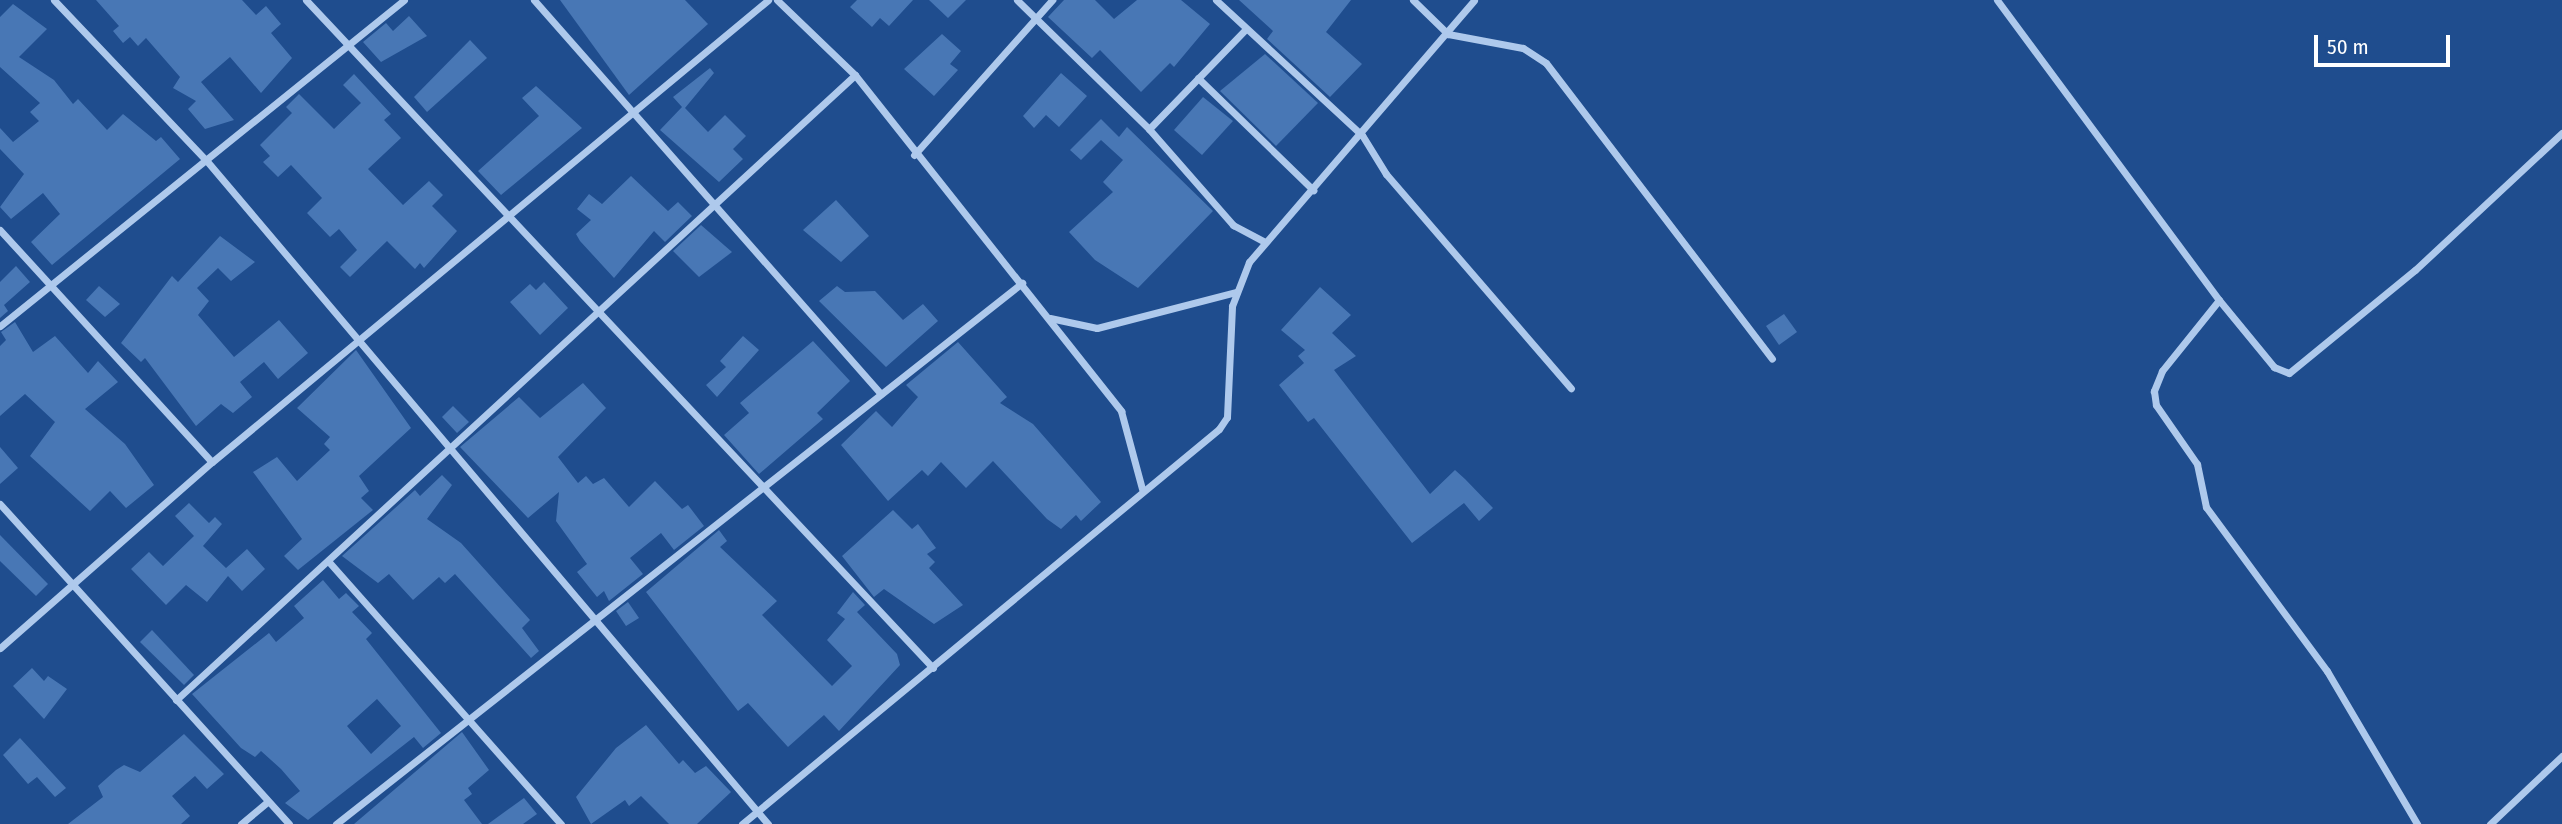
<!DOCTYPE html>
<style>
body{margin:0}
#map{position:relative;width:2562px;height:824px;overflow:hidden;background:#1f4d8e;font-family:"Fira Sans Condensed",sans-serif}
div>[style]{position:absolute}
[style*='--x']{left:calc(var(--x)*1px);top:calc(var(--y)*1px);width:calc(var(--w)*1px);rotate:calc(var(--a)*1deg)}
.building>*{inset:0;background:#4877b5}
.minor>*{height:7px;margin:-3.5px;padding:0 3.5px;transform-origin:3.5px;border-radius:3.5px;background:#aec9ec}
span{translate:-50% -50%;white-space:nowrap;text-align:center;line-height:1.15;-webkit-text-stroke:6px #1f4d8e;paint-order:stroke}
.scale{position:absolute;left:2314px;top:35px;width:136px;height:32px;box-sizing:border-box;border:4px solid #fff;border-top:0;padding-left:9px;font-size:21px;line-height:24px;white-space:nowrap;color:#fff;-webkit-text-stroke:5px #1f4d8e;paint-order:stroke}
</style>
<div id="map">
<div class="building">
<div style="clip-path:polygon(96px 0,242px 0,256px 15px,266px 6px,281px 24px,271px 33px,292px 58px,261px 93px,230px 57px,201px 82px,234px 120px,205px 129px,188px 109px,196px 101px,173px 88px,180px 77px,146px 38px,138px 46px,130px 37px,123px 43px,113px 31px,119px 26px)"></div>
<div style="clip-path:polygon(560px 0,685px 0,708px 24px,629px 95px)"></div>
<div style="clip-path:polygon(857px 0,913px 0,889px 26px,880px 18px,872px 27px,850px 7px)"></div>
<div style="clip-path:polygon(929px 0,966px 0,948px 18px)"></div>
<div style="clip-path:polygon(1064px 0,1095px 0,1114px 19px,1137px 0,1181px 0,1210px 24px,1174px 67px,1170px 63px,1141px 92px,1100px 50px,1092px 58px,1048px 17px)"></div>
<div style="clip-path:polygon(1239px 0,1351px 0,1326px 32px,1362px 64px,1330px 97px,1267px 39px,1273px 31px)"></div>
<div style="clip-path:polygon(13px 4px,47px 29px,19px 57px,54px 80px,73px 104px,78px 99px,107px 130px,123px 114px,156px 141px,161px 137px,180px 159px,52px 265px,31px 242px,60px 214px,43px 193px,11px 219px,0 207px,24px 174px,0 149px,0 128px,13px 142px,39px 121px,30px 112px,40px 103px,0 67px,0 17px)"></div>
<div style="clip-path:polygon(409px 16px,427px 36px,381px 62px,363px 42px,386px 23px,393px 31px)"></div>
<div style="clip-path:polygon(942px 34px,961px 51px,950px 64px,958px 70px,934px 96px,904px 69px)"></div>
<div style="clip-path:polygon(470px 40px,487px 58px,427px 112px,414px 97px)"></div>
<div style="clip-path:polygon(1265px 54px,1318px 103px,1276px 146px,1220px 91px)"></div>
<div style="clip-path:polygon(710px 68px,714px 73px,685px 108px,708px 132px,725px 115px,746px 136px,733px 149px,743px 159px,719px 182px,660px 130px,682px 107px,673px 97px)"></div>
<div style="clip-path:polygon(1061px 73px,1087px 96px,1059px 127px,1046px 115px,1034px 128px,1023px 116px)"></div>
<div style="clip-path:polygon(354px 74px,391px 114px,384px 120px,401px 138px,368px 169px,403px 205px,429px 181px,443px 195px,432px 206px,457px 231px,424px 268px,420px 263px,415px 269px,387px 241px,350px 277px,340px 267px,357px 250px,339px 229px,330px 237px,307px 213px,322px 198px,291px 165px,278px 177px,263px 162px,270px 156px,260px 145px,292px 113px,286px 107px,299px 94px,334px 129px,361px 103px,343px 85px)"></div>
<div style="clip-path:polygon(536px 86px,582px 128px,501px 195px,478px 171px,539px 116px,522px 98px)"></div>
<div style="clip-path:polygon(1203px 97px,1233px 121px,1202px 155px,1174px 130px)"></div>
<div style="clip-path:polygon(1101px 119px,1119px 137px,1127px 127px,1213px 211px,1138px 288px,1095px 260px,1069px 232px,1113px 192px,1103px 182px,1123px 160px,1101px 140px,1081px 160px,1070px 150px)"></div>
<div style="clip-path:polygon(631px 176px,668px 211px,678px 202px,692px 216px,665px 242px,654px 231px,614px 278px,580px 241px,576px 234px,591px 220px,577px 209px,589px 194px,602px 204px)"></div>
<div style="clip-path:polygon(836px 200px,869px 236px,841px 262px,803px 230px)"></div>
<div style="clip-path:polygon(701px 225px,732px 252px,699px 277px,673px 251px)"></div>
<div style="clip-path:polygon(220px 236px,255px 262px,231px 281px,218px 268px,197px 288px,209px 301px,198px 315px,234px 357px,279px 320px,308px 353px,278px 379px,264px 362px,240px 382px,252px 397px,233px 413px,221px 404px,196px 426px,145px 358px,141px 362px,121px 343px,172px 276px,178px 282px)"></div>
<div style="clip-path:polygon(16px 266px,30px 282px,4px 305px,8px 311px,0 318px,0 282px)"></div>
<div style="clip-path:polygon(544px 282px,568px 308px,540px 335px,510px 302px,530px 284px,536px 290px)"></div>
<div style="clip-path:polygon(99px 286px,120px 304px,105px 317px,86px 300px)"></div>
<div style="clip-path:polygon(837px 286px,845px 292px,875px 291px,903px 320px,923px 304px,938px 321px,886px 367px,819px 301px)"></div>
<div style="clip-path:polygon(1320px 287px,1351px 315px,1332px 333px,1356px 356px,1334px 370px,1430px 494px,1455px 470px,1465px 479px,1493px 508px,1479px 521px,1464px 503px,1412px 543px,1314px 418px,1308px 422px,1279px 385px,1304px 363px,1298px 356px,1305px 350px,1281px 330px)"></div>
<div style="clip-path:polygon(1784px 314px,1797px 332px,1779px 345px,1766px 326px)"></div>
<div style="clip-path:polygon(15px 322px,33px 352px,55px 336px,88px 373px,98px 361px,118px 382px,85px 409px,125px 444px,154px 485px,126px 508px,110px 491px,90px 511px,30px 456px,55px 422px,25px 394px,0 416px,0 346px,6px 340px,1px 332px)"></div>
<div style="clip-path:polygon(743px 336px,759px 350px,717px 397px,706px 385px,726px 367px,720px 361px)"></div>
<div style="clip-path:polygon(813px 341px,850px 381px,817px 413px,823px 419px,759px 474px,724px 435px,749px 413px,740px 403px)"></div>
<div style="clip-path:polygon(958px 342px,1007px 397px,1000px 403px,1033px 424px,1101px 502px,1081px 521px,1076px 515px,1061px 529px,1047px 519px,993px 461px,966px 488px,941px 462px,928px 476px,922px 470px,888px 501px,841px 445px,876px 411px,892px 427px,918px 397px,906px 385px)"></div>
<div style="clip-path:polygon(356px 350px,411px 428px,359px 476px,369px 491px,361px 498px,373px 510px,298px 570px,284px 556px,302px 539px,253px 472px,277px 457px,297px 481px,330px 450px,324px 444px,330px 437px,297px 408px)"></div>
<div style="clip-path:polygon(583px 383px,606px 408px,558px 457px,578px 483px,586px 476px,593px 484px,604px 478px,629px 507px,655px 481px,682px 509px,688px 505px,704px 526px,674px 550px,661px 533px,630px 558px,643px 574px,609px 601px,604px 591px,597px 597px,577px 572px,587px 564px,556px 521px,559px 492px,528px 518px,460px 447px,519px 397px,540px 418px)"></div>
<div style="clip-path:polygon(453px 406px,469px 422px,457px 433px,442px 417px)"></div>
<div style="clip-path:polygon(0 447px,18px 468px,0 484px)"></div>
<div style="clip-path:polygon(442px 475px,452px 485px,427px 519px,461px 543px,530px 620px,522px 628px,539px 651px,531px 658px,455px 574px,445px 583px,439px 577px,413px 600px,389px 574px,378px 583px,342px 556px,415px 490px,420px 496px)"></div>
<div style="clip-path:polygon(189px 503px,209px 523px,215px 517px,222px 524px,203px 546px,226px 568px,247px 549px,265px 569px,242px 591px,228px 576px,207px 602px,186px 585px,166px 605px,131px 569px,149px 552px,163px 566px,194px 536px,175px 516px)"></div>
<div style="clip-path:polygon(893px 510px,912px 529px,918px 524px,936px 548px,927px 554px,935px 562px,929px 568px,963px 605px,934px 624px,884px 589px,874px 597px,842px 556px)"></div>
<div style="clip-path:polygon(719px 530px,727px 541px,720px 547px,777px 601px,762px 615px,832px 686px,852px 666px,827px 640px,845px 619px,837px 613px,853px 592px,865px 605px,857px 612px,897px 654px,900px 665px,839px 731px,824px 715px,788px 747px,748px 703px,738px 711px,646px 592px)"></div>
<div style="clip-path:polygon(0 535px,48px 584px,36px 596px,0 561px)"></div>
<div style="clip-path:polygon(evenodd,323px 580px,339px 599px,346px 593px,359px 606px,352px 612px,372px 633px,366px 639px,441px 733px,423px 748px,414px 737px,308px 820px,285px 803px,300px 791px,281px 769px,261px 751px,255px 757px,241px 748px,192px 694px,269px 633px,276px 642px,304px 618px,294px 606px,323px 580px,377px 699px,401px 726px,371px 754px,347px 726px,377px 699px)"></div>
<div style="clip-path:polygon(628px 602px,639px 618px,626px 626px,616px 611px)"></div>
<div style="clip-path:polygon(152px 630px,194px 675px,184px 685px,140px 642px)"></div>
<div style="clip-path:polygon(32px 668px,44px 681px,48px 676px,67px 689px,44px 719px,13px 686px)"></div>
<div style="clip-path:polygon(646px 725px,679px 764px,683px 760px,695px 773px,706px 766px,731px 792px,697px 824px,669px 824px,641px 796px,629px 806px,625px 800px,591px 824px,576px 797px,616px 748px)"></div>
<div style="clip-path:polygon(462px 732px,489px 770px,468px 788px,472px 794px,464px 800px,482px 824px,354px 824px)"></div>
<div style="clip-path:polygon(184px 734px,224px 774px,207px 789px,195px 776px,172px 796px,190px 816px,181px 824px,68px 824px,103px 797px,98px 786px,116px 770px,124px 765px,140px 772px)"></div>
<div style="clip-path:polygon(20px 738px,66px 788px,55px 797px,37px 777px,28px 784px,3px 755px)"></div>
<div style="clip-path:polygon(524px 798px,537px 814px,523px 824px,488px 824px)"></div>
</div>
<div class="minor">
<div style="--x:54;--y:0;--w:221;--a:46.5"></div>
<div style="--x:206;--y:160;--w:870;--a:49.76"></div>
<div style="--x:306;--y:0;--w:916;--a:46.81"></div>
<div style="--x:534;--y:0;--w:525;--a:48.63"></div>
<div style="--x:777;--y:0;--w:108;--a:43.9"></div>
<div style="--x:855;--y:75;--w:429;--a:51.6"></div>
<div style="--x:1121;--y:411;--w:81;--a:74.9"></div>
<div style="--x:1017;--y:0;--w:185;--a:44.3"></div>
<div style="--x:1149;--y:129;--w:128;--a:48.8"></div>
<div style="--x:1233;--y:225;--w:36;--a:28"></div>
<div style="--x:1216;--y:0;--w:199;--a:42.8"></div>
<div style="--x:1362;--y:135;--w:46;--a:58.4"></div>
<div style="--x:1386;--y:174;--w:283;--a:49.2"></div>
<div style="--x:1413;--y:0;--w:49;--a:44.2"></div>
<div style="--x:1448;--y:34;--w:76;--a:10.6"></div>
<div style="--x:1523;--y:48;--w:27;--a:33"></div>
<div style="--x:1546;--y:63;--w:372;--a:52.6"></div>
<div style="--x:1997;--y:0;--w:373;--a:53.5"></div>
<div style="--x:2219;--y:300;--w:91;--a:128.8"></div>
<div style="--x:2162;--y:371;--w:22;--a:112"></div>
<div style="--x:2154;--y:391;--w:14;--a:82"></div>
<div style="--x:2156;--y:405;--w:72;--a:55.2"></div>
<div style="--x:2197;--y:464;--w:44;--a:78.2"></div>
<div style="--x:2206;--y:507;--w:204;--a:53.6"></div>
<div style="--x:2327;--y:671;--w:178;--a:59.5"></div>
<div style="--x:1198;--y:78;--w:161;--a:44.2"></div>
<div style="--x:1149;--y:129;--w:139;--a:-45.9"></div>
<div style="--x:914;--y:155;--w:208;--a:-48.3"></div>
<div style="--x:0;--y:230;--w:314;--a:47.6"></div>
<div style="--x:2219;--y:300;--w:87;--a:50.6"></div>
<div style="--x:2274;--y:367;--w:16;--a:22"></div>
<div style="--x:2289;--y:373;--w:163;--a:-39.3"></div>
<div style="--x:2415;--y:270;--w:201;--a:-43"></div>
<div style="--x:1050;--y:318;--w:48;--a:12"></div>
<div style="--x:1097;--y:328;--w:144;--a:-14.5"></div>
<div style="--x:0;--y:326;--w:519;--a:-38.9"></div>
<div style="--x:0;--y:504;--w:431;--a:47.9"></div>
<div style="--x:329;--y:562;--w:350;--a:48.5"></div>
<div style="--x:0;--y:648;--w:282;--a:-41.3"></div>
<div style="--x:212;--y:462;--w:723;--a:-39.72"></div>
<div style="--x:176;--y:700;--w:923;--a:-42.63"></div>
<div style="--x:241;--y:824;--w:35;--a:-40"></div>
<div style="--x:336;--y:824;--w:874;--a:-38.26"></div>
<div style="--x:742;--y:824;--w:619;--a:-39.63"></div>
<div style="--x:1219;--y:429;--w:14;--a:-56"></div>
<div style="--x:1227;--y:417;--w:111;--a:-87.4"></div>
<div style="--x:1232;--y:306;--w:47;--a:-68.9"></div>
<div style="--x:1249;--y:262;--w:345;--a:-49.3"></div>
<div style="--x:2490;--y:824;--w:99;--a:-43.4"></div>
</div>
<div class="scale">50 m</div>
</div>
